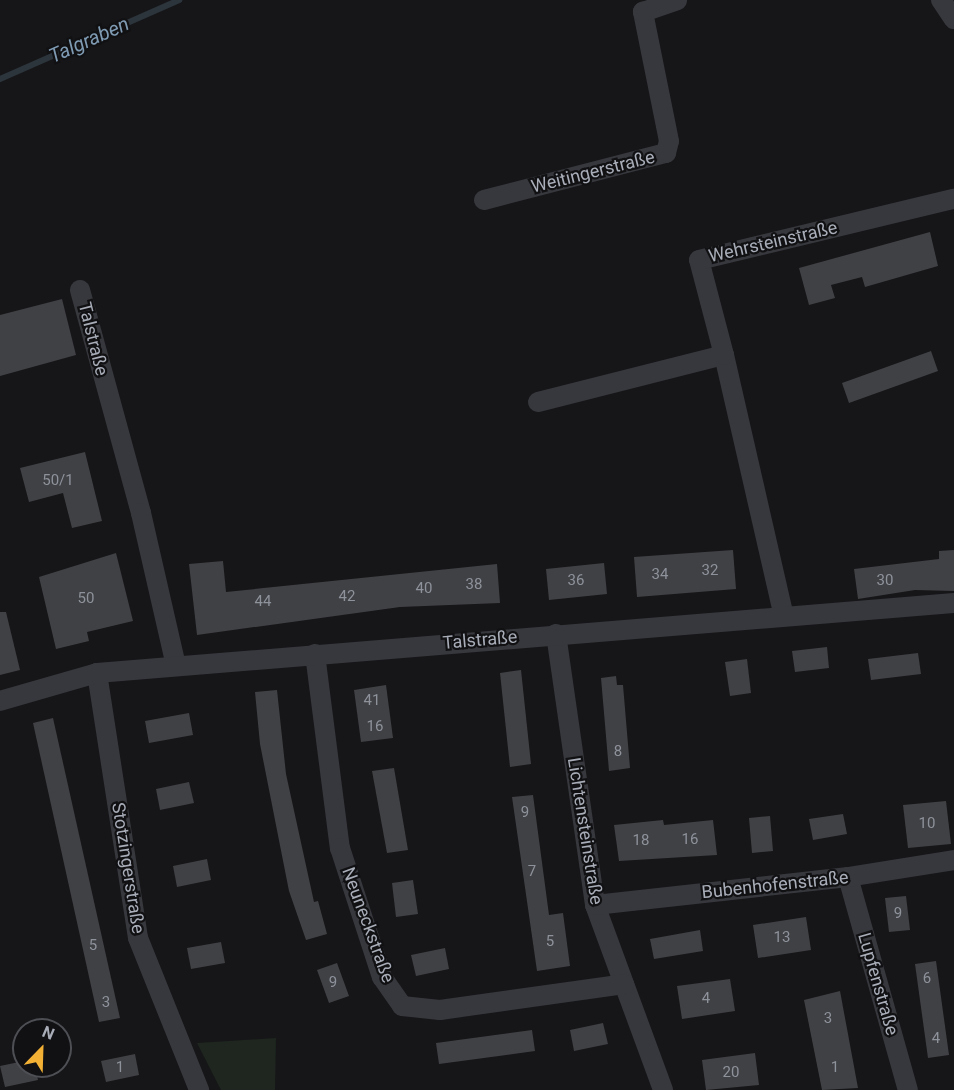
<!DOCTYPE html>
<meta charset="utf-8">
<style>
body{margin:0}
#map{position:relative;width:954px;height:1090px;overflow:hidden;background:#161618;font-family:Roboto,sans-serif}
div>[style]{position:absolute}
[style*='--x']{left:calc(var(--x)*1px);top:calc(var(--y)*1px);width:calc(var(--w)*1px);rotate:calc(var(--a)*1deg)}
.green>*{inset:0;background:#1e261f}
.stream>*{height:6px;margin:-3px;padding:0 3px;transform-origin:3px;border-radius:3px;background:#2c353c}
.building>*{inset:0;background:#404145}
.minor>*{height:20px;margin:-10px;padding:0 10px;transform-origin:10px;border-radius:10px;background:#37383d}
span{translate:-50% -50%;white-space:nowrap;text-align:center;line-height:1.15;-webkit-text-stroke:4.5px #111113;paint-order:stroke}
.number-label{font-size:15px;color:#8e929b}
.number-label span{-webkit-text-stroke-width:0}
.street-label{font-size:18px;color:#a8adb8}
.water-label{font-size:20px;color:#7f9bb3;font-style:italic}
.north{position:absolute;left:12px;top:1018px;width:60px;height:60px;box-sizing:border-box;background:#111113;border:2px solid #4d4f55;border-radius:50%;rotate:23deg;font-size:16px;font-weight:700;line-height:24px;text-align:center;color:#a8adb8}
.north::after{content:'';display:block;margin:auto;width:21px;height:27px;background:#f2b134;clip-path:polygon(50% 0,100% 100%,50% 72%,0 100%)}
</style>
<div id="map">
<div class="green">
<div style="clip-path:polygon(276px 1038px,275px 1090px,221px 1090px,197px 1043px)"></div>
</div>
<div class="stream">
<div style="--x:0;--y:79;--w:196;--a:-23.8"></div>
</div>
<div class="building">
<div style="clip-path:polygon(930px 232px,938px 266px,865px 287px,862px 277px,831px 285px,835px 298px,809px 305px,799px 268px)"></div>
<div style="clip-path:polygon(62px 299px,76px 355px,0 376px,0 315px)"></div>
<div style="clip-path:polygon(931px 351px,938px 371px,849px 403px,842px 383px)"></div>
<div style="clip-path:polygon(85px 452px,102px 521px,72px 528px,63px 493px,29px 502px,20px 468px)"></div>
<div style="clip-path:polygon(733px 550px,736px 589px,637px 597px,634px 557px)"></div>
<div style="clip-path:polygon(954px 550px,954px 591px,915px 590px,858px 599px,854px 569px,939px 559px,939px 551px)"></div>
<div style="clip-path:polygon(116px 553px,133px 621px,87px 632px,89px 641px,56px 649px,39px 577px)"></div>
<div style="clip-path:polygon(223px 561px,226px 592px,497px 564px,500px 603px,400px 607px,197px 635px,189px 564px)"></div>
<div style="clip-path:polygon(604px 563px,607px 594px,549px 600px,546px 569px)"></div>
<div style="clip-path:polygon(0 612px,6px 612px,20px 670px,0 675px)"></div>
<div style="clip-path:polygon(827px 647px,829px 668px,795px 672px,792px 651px)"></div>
<div style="clip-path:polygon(918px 653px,921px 674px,871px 680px,868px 659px)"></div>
<div style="clip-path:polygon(747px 659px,751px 693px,730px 696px,725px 662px)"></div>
<div style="clip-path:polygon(521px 670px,531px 764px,510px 767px,500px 673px)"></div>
<div style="clip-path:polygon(616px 676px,617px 685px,623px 685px,630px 768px,609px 771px,601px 678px)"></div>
<div style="clip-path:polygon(386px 685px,393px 738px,361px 742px,354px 690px)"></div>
<div style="clip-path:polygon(277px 690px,286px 774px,314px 902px,318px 901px,327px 934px,306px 940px,289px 891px,260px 744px,255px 692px)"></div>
<div style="clip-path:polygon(189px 713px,193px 735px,149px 743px,145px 721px)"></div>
<div style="clip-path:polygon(53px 718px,120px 1018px,99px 1022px,33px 723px)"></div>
<div style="clip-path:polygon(394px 768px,408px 850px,387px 853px,372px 771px)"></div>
<div style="clip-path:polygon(189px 782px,194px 803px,160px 810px,156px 789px)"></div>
<div style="clip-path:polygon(533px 795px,549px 915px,563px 913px,570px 966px,537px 971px,512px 797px)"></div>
<div style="clip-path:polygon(946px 801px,951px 844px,908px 848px,903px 805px)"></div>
<div style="clip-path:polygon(843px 814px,847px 834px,813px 840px,809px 819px)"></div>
<div style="clip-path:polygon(770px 816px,773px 851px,752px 853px,749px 818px)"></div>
<div style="clip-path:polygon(663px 820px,664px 825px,713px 820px,717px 855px,619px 861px,614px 825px)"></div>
<div style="clip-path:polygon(207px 859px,211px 880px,177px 887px,173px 866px)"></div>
<div style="clip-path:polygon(413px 880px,418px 914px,396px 917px,392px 883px)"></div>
<div style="clip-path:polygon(906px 896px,910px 930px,889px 932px,885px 898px)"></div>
<div style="clip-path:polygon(806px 917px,811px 950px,758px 958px,753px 925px)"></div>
<div style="clip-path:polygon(700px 930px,703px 951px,654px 959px,650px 939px)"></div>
<div style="clip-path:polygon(221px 942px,225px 963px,191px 969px,187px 948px)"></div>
<div style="clip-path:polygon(445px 948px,449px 969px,416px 976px,411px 955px)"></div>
<div style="clip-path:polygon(936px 961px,949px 1055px,928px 1058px,915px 964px)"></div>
<div style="clip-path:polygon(337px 963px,349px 996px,329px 1003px,317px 970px)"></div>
<div style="clip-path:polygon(730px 979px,735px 1011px,682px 1019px,677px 986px)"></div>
<div style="clip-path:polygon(840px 991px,858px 1088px,822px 1090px,804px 1000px)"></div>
<div style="clip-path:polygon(603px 1023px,608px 1044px,574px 1051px,570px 1030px)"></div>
<div style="clip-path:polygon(532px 1030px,535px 1051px,439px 1064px,436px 1043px)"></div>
<div style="clip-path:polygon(755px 1053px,759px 1085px,706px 1090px,702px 1060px)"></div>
<div style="clip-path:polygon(135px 1054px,139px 1075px,106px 1082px,101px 1061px)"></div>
<div style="clip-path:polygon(24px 1061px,24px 1066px,35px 1066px,38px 1080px,5px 1087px,0 1066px)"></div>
</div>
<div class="minor">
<div style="--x:941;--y:0;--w:23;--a:56"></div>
<div style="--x:484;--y:200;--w:188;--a:-14.5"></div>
<div style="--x:666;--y:153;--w:12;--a:-76"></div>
<div style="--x:669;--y:141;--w:132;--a:-101.4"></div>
<div style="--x:643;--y:12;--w:36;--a:-19"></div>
<div style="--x:80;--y:290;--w:231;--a:74.7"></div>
<div style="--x:141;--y:513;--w:157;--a:77.1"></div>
<div style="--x:724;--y:355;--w:268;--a:77.1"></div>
<div style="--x:538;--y:402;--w:192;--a:-14.2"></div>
<div style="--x:724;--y:355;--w:98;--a:-104.7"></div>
<div style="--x:699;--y:260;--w:262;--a:-13.5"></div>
<div style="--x:556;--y:634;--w:274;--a:81.8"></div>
<div style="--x:595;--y:905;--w:197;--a:69.8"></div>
<div style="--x:315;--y:654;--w:196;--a:82.7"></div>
<div style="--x:340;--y:848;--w:136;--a:72"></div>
<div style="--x:382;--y:977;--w:35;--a:55"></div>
<div style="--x:402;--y:1006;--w:38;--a:6"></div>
<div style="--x:440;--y:1010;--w:186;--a:-8"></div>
<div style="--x:97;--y:673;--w:268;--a:81.2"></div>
<div style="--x:138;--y:938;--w:164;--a:68.1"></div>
<div style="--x:0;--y:701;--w:101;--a:-16.1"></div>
<div style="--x:97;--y:673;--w:860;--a:-4.67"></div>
<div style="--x:848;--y:877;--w:221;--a:74.3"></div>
<div style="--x:595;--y:905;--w:255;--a:-6.3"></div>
<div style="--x:848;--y:877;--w:107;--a:-9.1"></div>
</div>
<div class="number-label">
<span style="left:58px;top:481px">50/1</span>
<span style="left:710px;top:571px">32</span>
<span style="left:660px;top:575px">34</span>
<span style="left:576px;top:581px">36</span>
<span style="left:885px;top:581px">30</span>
<span style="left:474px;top:585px">38</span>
<span style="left:424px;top:589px">40</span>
<span style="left:347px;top:597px">42</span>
<span style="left:86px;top:599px">50</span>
<span style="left:263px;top:602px">44</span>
<span style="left:372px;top:701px">41</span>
<span style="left:375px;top:727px">16</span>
<span style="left:618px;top:752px">8</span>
<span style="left:525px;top:813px">9</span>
<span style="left:927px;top:824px">10</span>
<span style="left:690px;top:840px">16</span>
<span style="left:641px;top:841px">18</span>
<span style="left:532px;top:872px">7</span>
<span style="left:898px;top:914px">9</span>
<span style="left:782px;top:938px">13</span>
<span style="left:550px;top:942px">5</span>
<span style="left:93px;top:946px">5</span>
<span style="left:927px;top:979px">6</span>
<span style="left:333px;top:983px">9</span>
<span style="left:706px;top:999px">4</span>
<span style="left:106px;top:1003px">3</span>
<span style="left:828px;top:1019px">3</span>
<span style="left:936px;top:1039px">4</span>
<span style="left:120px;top:1068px">1</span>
<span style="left:835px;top:1068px">1</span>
<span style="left:731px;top:1073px">20</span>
</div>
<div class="street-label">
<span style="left:593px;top:172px;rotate:-14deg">Weitingerstraße</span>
<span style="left:773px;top:242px;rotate:-13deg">Wehrsteinstraße</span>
<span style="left:93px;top:339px;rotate:76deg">Talstraße</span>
<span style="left:480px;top:640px;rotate:-5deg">Talstraße</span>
<span style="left:585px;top:831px;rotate:81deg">Lichtensteinstraße</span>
<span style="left:128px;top:868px;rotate:81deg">Stotzingerstraße</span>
<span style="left:775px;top:885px;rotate:-6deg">Bubenhofenstraße</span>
<span style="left:368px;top:925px;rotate:70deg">Neuneckstraße</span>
<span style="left:878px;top:984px;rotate:74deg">Lupfenstraße</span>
</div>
<div class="water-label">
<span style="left:89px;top:40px;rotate:-24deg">Talgraben</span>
</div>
<div class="north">N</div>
</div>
